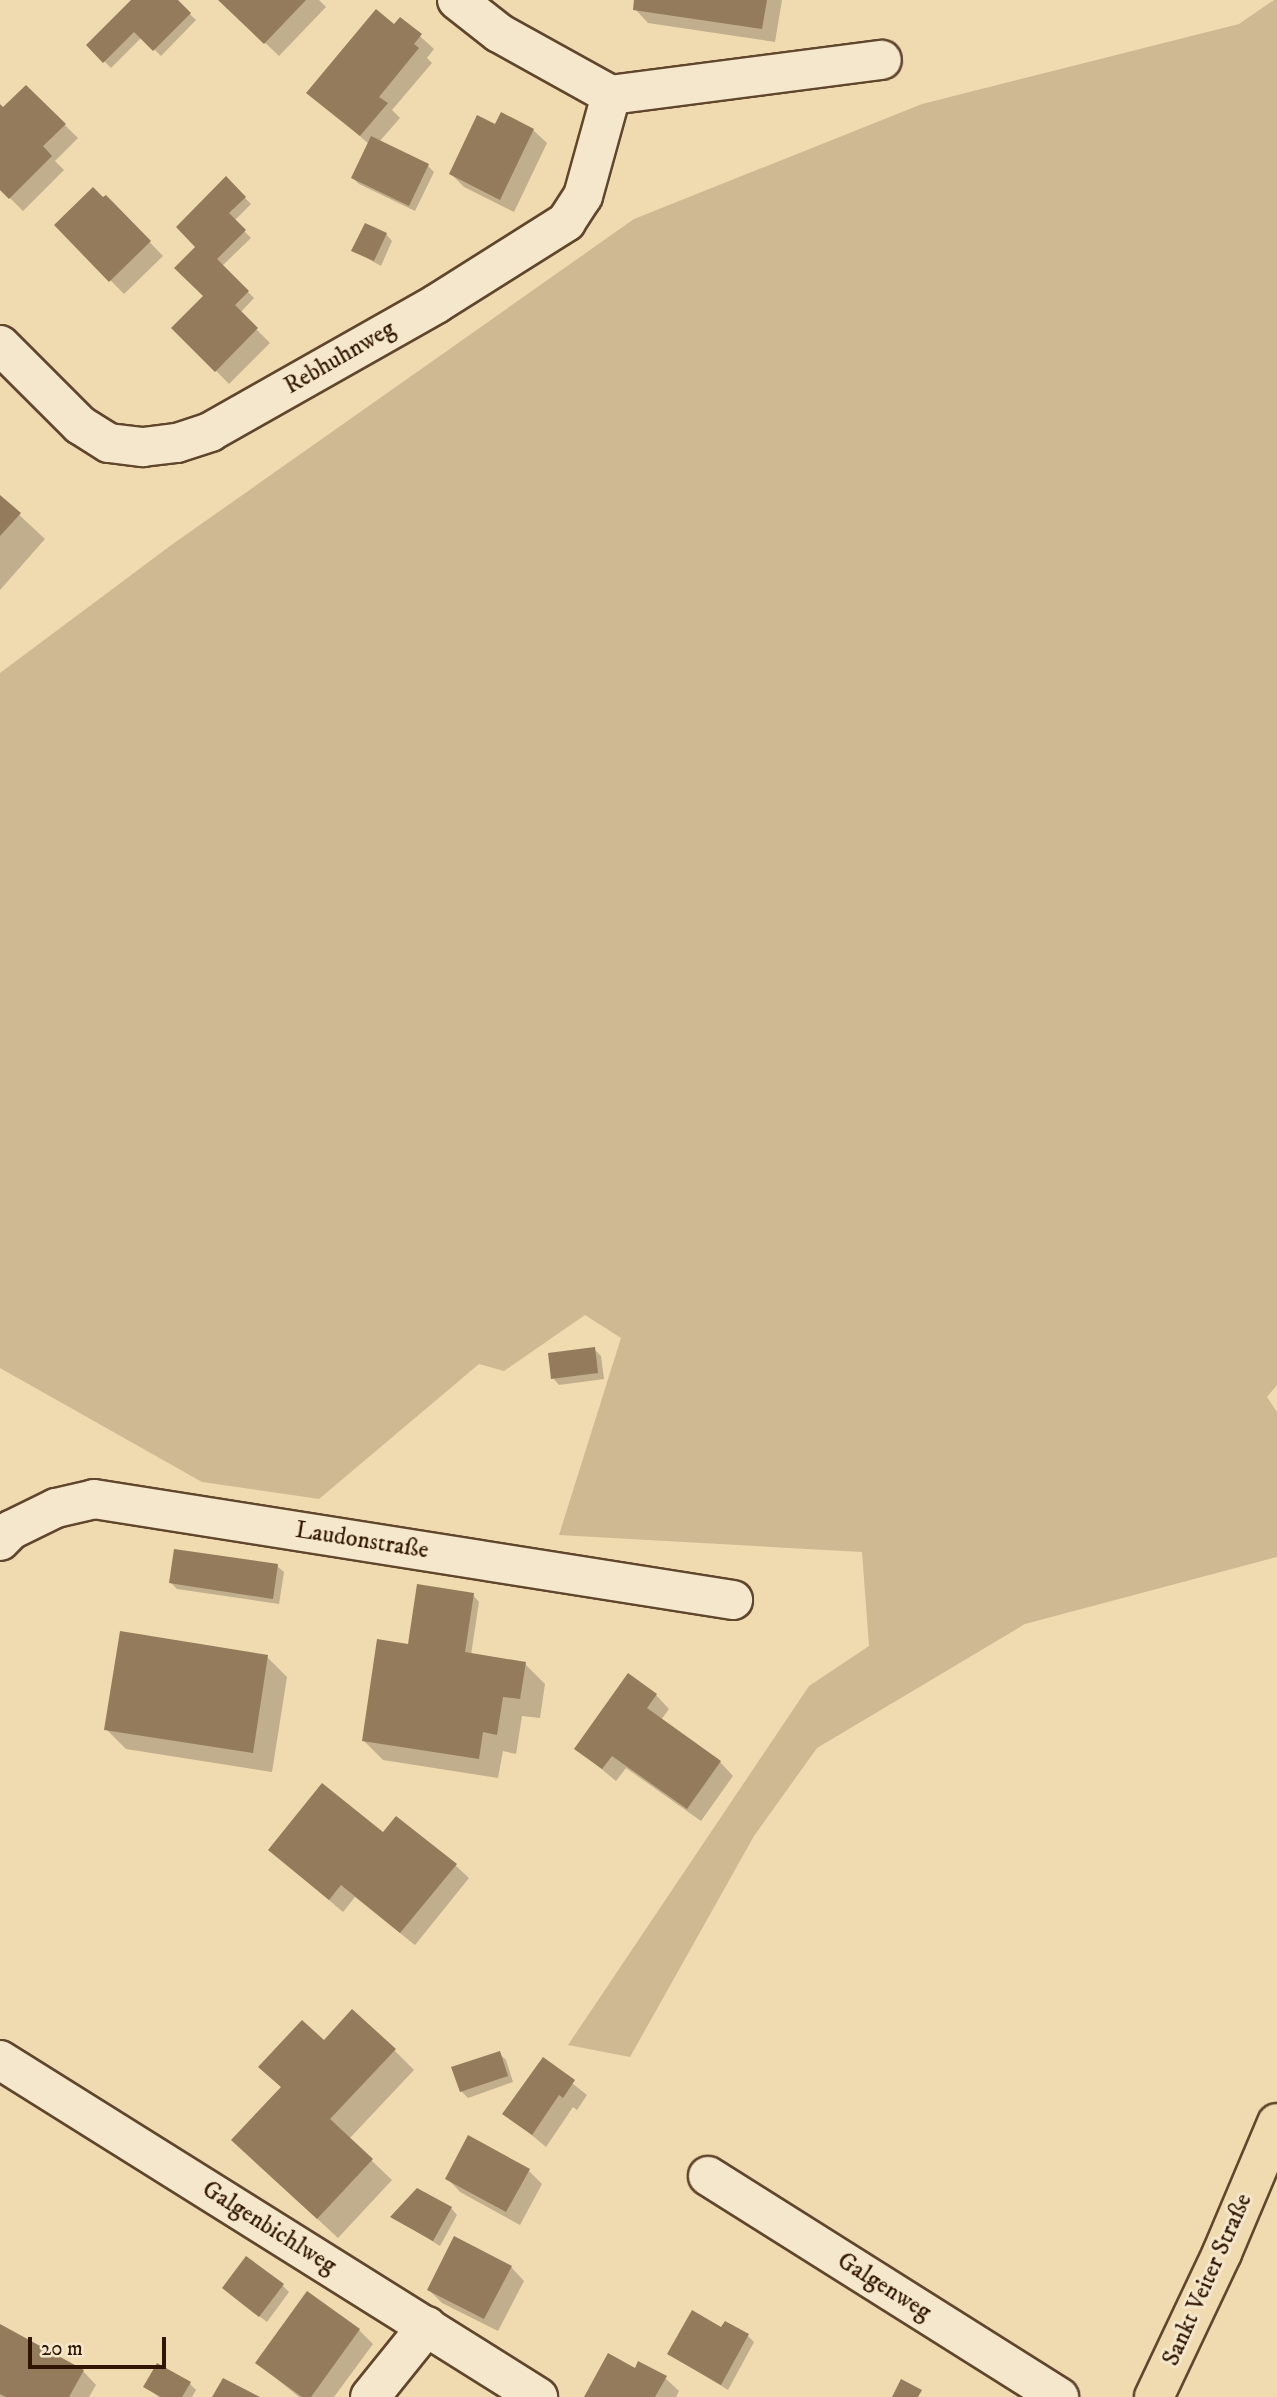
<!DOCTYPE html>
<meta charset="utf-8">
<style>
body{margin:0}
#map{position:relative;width:1277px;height:2397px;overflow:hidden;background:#f0dab0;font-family:"IM FELL DW Pica",serif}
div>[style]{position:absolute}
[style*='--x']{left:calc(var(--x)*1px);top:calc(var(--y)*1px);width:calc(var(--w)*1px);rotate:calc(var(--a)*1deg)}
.green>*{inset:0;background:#cfb992}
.shadow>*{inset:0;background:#0003}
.building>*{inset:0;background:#947b5c}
.roads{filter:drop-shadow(2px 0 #60462c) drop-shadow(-2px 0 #60462c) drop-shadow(0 2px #60462c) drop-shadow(0 -2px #60462c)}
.minor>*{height:38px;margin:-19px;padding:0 19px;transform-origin:19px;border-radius:19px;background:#f5e7cc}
.major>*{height:38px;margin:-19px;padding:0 19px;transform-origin:19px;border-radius:19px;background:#f0dab0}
span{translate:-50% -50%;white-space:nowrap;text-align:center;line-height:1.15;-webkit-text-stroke:6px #f5e7cc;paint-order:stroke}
.street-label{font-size:24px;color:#301500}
.scale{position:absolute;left:28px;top:2337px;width:138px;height:32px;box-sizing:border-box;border:4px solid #301500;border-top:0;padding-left:9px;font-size:21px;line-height:24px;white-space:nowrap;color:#301500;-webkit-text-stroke:5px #f5e7cc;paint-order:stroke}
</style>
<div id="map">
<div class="green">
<div style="clip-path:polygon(1274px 0,1277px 0,1277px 1385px,1267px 1397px,1277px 1412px,1277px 1557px,1025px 1624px,817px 1748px,754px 1836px,630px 2057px,568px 2045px,809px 1686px,869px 1646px,862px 1552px,559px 1535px,621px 1338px,585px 1315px,504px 1371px,479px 1364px,319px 1499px,202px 1482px,0 1368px,0 673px,170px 546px,634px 219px,922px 104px,1239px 24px)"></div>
</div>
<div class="shadow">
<div style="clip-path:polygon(133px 0,175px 0,196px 20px,161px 56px,142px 37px,111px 68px,88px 45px)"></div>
<div style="clip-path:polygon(220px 0,319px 0,326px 7px,279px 56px)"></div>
<div style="clip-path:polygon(636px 0,782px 0,775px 42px,648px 23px,635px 9px)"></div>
<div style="clip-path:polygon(401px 19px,434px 49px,427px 58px,432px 63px,392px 110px,400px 118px,379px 142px,428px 166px,434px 172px,415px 211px,359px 184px,353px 178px,369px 144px,309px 93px)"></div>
<div style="clip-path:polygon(26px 87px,78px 138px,55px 161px,64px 170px,23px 211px,0 188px,0 107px,3px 109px)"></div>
<div style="clip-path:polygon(533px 130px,547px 143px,514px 212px,464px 187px,451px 174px)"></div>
<div style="clip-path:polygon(226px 179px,251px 204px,234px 221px,251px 238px,222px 266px,254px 298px,240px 313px,270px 343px,229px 384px,174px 328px,206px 296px,198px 247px)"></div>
<div style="clip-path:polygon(106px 197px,163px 256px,124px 294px,56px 225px)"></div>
<div style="clip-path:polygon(386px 234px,392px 241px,381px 266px,354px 251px)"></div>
<div style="clip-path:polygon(0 497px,45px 539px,0 590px)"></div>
<div style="clip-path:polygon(594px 1349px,601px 1356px,604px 1379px,559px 1385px,553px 1378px)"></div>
<div style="clip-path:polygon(277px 1566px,284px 1572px,279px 1604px,177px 1589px,171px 1583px)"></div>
<div style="clip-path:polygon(473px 1595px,479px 1602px,471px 1655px,525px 1664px,545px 1684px,540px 1718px,522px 1716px,516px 1754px,503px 1751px,498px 1778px,383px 1760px,363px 1740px,413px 1646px)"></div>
<div style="clip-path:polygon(267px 1657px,287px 1677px,272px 1772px,126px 1749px,106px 1729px)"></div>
<div style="clip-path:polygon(656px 1695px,669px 1709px,661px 1720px,720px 1762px,733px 1776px,701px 1821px,626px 1768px,616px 1781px,576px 1748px)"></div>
<div style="clip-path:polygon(384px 1834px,455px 1865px,469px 1878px,415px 1945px,355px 1897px,343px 1912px,270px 1850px)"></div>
<div style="clip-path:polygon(324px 2042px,394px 2050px,414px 2070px,349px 2139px,392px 2180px,338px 2238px,253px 2159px,282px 2088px,260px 2067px)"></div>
<div style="clip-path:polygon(499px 2053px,506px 2060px,513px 2082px,468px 2098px,461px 2091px)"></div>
<div style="clip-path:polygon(543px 2060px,587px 2095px,577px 2110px,573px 2107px,546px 2147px,505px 2113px)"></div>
<div style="clip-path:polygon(529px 2171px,542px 2184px,520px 2225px,460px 2192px,447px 2178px)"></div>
<div style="clip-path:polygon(451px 2208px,457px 2215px,440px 2246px,393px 2217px)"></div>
<div style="clip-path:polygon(511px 2267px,524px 2281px,498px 2331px,442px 2303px,429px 2290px)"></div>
<div style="clip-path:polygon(283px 2286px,289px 2292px,267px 2322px,230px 2294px)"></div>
<div style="clip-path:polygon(307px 2294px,359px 2330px,373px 2344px,334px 2397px,299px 2397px,257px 2363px)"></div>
<div style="clip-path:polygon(0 2326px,83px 2371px,96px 2385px,89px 2397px,0 2397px)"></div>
<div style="clip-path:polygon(722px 2329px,748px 2336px,754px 2342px,728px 2390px,669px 2354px)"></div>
<div style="clip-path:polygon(636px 2370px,665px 2378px,679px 2391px,676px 2397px,587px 2397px)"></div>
<div style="clip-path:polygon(190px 2384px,196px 2390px,192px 2397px,159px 2397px,145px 2387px)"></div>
</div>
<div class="building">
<div style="clip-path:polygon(131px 0,178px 0,191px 13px,153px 51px,134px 32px,103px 63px,86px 45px)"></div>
<div style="clip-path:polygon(218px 0,306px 0,264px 44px)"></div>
<div style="clip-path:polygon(634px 0,767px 0,762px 29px,633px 10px)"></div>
<div style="clip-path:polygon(376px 9px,394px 24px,400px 17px,422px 34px,414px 44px,419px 48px,379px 97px,388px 103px,360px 136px,306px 93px)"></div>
<div style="clip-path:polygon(26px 85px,66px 124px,43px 146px,52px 156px,9px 199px,0 190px,0 104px,3px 107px)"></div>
<div style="clip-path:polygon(501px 112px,534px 129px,500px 200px,449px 174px,477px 115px,495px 124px)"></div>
<div style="clip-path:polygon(371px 136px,429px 164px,409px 206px,351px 178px)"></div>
<div style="clip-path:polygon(226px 176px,246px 197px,229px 213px,246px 230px,217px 259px,249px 291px,235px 305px,258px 328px,215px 372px,171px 328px,203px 296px,174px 268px,195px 247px,176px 227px)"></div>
<div style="clip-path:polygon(93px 187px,103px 197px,106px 195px,151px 241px,109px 282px,54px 225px)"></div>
<div style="clip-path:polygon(365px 223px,387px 233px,374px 261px,351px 251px)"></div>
<div style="clip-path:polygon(0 495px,21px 513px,0 536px)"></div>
<div style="clip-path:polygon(595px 1347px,598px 1373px,551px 1379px,548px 1353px)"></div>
<div style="clip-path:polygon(174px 1549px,278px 1564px,273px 1599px,169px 1583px)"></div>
<div style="clip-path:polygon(417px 1584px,474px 1593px,465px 1652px,526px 1662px,520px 1699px,503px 1697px,497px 1735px,483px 1732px,479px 1759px,362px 1741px,377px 1639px,408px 1644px)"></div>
<div style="clip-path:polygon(120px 1631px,268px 1655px,253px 1753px,104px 1730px)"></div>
<div style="clip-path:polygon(628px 1673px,657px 1694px,647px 1708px,721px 1761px,687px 1809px,612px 1756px,602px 1769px,574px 1749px)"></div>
<div style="clip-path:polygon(322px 1783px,383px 1832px,396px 1816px,457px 1864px,400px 1933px,341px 1885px,329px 1900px,268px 1850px)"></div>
<div style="clip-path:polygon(352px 2009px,396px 2049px,330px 2119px,373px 2159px,317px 2219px,231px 2140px,281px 2087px,258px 2067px,302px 2020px,324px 2040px)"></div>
<div style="clip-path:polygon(500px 2051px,508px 2076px,460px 2092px,451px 2067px)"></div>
<div style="clip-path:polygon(543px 2057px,575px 2080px,563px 2098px,559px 2095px,532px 2135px,502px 2114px)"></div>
<div style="clip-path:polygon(468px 2135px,530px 2169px,506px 2212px,445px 2179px)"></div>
<div style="clip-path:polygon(417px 2188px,452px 2207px,433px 2241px,390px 2217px)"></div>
<div style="clip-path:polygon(454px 2236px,512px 2266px,484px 2319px,427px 2290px)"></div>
<div style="clip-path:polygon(246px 2256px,284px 2284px,259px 2317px,222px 2288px)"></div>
<div style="clip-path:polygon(307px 2291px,360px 2329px,311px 2397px,302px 2397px,255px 2363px)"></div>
<div style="clip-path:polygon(692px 2310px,721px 2327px,725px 2321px,749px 2334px,721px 2385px,667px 2354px)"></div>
<div style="clip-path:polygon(0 2324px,84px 2370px,69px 2397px,6px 2397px,0 2394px)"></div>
<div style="clip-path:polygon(608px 2353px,635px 2368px,638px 2361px,667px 2376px,655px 2397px,584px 2397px)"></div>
<div style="clip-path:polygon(157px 2363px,191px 2382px,182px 2397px,161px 2397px,143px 2387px)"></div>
<div style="clip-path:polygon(223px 2378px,260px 2397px,212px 2397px)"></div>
<div style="clip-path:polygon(901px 2379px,922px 2390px,918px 2397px,892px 2397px)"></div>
</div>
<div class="roads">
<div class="minor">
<div style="--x:457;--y:0;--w:53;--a:38.2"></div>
<div style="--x:499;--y:33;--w:128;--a:29"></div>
<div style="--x:611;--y:95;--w:273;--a:-7.4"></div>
<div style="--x:0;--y:345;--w:113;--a:45"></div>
<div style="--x:80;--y:425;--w:34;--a:32"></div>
<div style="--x:109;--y:443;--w:34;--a:7"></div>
<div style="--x:143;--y:447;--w:34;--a:-7"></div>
<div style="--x:177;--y:443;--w:35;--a:-18"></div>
<div style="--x:210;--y:432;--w:260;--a:-29.5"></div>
<div style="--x:436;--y:304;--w:154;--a:-32.2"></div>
<div style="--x:566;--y:222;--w:31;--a:-57"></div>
<div style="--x:583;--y:196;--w:105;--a:-74.5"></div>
<div style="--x:0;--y:1541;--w:16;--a:-45"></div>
<div style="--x:11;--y:1530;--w:50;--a:-26.1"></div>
<div style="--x:56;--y:1508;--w:39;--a:-13"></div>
<div style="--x:94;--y:1499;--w:647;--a:8.98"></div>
<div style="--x:0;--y:2060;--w:635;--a:32.06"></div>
<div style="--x:708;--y:2176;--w:415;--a:32.2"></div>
<div style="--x:370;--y:2397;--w:91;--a:-51.2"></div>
</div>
<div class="major">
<div style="--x:1154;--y:2397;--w:159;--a:-64.7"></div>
<div style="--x:1222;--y:2253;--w:141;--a:-67.1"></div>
</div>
</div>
<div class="street-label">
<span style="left:340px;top:358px;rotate:-30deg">Rebhuhnweg</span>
<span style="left:362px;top:1541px;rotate:9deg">Laudonstraße</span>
<span style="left:269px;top:2228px;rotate:32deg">Galgenbichlweg</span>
<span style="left:1208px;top:2280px;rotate:-66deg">Sankt Veiter Straße</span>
<span style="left:884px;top:2287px;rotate:32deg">Galgenweg</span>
</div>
<div class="scale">20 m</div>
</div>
